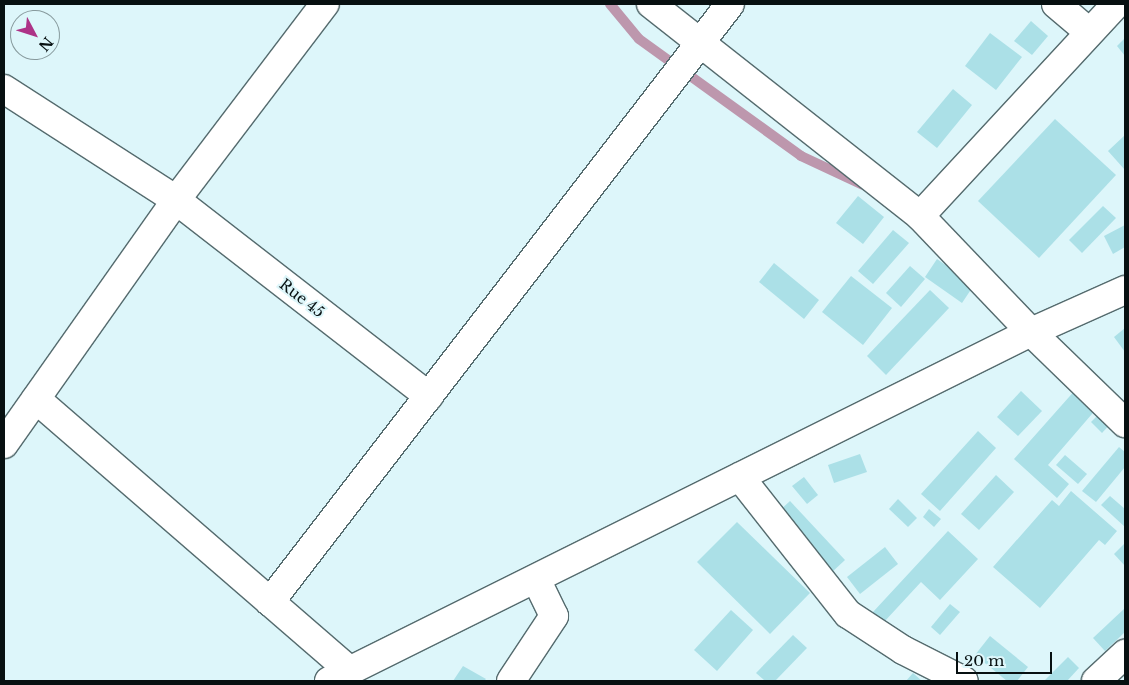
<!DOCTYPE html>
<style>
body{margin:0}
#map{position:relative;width:1129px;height:685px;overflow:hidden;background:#ddf6fa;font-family:"Libre Baskerville",serif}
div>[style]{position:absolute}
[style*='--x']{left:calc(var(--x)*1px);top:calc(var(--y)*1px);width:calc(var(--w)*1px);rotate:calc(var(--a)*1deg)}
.stream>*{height:10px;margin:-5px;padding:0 5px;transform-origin:5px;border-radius:5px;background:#bd97ad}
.building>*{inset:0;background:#abe0e7}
.roads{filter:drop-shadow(1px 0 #556b6e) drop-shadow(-1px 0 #556b6e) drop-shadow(0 1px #556b6e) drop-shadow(0 -1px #556b6e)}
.minor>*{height:28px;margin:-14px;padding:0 14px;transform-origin:14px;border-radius:14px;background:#fff}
.tertiary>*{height:28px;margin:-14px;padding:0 14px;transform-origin:14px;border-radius:14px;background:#fff}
span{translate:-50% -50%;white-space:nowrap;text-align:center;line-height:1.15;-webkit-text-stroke:4px #ddf6fa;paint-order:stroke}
.street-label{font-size:15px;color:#071011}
.frame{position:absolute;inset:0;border:5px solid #071011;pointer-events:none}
.north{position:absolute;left:10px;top:10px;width:50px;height:50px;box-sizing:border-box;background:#ddf6fa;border:1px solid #879a9d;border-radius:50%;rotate:130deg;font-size:14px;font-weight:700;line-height:20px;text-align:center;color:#071011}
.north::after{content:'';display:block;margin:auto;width:18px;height:22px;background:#ad3387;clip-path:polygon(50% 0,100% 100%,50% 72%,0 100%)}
.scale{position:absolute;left:956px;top:652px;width:96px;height:22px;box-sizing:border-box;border:2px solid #071011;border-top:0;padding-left:6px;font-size:15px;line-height:18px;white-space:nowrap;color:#071011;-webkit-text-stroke:4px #ddf6fa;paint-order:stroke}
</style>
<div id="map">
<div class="stream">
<div style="--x:610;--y:4;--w:45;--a:50.4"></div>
<div style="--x:639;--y:39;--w:200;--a:35.8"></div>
<div style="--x:801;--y:156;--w:68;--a:25.1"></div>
</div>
<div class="building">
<div style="clip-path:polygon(1031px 21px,1048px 36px,1032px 55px,1014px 41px)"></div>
<div style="clip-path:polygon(990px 33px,1022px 57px,996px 90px,965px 66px)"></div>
<div style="clip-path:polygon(1125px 38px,1125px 56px,1117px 46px)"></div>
<div style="clip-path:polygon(953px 89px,972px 105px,937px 148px,917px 132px)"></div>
<div style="clip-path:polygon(1055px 119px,1116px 175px,1039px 258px,978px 201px)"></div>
<div style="clip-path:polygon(1125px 135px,1125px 170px,1108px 151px)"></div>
<div style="clip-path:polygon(858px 196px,884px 217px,863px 244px,836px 223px)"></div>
<div style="clip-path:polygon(1103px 206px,1116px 218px,1082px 253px,1069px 240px)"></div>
<div style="clip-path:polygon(1125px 225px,1125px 247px,1113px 254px,1104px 236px)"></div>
<div style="clip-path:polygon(893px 230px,909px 243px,873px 284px,858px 271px)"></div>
<div style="clip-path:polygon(937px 259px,974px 285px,962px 303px,925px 277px)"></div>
<div style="clip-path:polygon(774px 263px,819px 300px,804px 319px,759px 282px)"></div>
<div style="clip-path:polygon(910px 266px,925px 279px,901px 307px,886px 293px)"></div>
<div style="clip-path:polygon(851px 276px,892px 308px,863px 345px,822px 312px)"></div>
<div style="clip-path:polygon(930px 290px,949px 308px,886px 375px,867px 356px)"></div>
<div style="clip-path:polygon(1125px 328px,1125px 352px,1114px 337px)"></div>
<div style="clip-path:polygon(1077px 388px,1098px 407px,1048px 465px,1069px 484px,1057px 498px,1014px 459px)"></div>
<div style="clip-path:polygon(1021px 391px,1042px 411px,1018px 436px,997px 417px)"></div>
<div style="clip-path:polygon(1102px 411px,1113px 421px,1102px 433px,1091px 422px)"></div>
<div style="clip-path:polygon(978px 431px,996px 448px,940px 511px,921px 494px)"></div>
<div style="clip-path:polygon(1119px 447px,1125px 452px,1125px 467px,1096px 502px,1082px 491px)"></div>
<div style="clip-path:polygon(860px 454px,867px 472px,834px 483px,828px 465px)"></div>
<div style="clip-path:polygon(1065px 455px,1087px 474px,1078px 484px,1056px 465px)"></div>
<div style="clip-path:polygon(996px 475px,1014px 492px,979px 530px,961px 514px)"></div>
<div style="clip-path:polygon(804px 477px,818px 495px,807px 504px,792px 486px)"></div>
<div style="clip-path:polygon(1071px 491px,1117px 531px,1105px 545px,1099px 540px,1040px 608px,993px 567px,1052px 500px,1059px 506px)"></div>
<div style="clip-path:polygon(1110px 496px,1125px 509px,1125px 527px,1101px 505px)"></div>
<div style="clip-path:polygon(898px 499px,917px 518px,908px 527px,889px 509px)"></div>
<div style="clip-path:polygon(790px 501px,845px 560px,831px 573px,777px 513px)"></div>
<div style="clip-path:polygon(929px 509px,941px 519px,934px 527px,923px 517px)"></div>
<div style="clip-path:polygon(737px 522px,810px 593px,770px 634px,697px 562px)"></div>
<div style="clip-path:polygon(948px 531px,978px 559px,940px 600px,921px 582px,884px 622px,873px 612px)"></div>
<div style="clip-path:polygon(1125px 543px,1125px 566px,1114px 554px)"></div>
<div style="clip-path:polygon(885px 547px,898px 564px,860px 594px,847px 577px)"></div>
<div style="clip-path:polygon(950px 604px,960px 612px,940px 635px,931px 627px)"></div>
<div style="clip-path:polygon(1125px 608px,1125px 632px,1105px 651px,1093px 638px)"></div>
<div style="clip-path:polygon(731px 610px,753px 630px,717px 671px,694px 650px)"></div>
<div style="clip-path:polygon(793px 635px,807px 648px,775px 681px,765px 681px,756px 673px)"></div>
<div style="clip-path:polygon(990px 636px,1028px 667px,1017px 681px,1007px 681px,975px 655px)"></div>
<div style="clip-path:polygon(1068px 657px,1079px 668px,1067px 681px,1044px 681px)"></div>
<div style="clip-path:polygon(463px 666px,486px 679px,484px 681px,453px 681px)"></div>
<div style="clip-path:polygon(913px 673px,922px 681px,906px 681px)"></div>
</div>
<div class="roads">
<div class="minor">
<div style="--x:651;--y:4;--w:342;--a:38.2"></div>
<div style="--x:920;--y:216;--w:161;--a:46.3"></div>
<div style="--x:1031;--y:332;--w:131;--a:44.1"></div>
<div style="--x:1056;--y:4;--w:43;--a:40.3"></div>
<div style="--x:4;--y:89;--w:205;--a:32.8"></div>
<div style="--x:176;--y:200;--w:320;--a:37.8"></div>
<div style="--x:920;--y:216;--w:289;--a:-47.2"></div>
<div style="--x:36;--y:399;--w:415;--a:40.9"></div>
<div style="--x:4;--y:444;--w:299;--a:-54.8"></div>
<div style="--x:176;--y:200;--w:246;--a:-52.8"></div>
<div style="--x:740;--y:477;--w:174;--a:51.8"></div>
<div style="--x:848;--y:614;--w:66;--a:33.2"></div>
<div style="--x:903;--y:650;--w:68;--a:26.9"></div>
<div style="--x:270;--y:602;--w:754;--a:-52.43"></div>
<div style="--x:511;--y:681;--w:78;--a:-56.5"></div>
<div style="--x:554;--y:616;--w:41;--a:-115.9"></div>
<div style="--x:1096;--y:681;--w:40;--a:-43"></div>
</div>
<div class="tertiary">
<div style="--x:329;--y:681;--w:784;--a:-26.43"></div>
<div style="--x:1031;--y:332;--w:103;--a:-24.1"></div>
</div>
</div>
<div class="street-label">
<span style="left:302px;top:298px;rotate:38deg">Rue 45</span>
</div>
<div class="frame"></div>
<div class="north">N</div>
<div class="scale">20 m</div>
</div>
